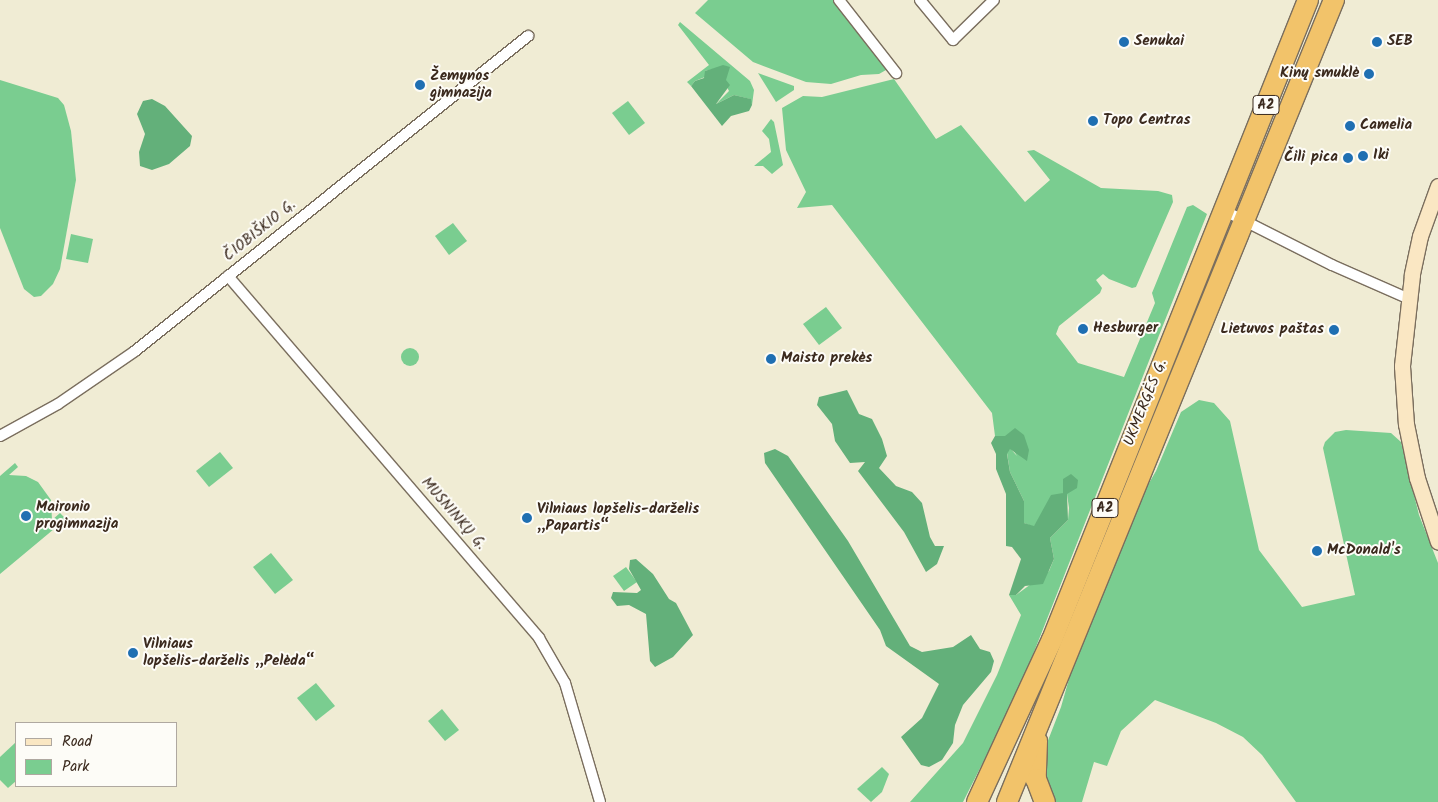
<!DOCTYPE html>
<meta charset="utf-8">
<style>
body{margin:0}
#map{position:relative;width:1438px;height:802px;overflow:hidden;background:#f0ecd4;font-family:Kalam,sans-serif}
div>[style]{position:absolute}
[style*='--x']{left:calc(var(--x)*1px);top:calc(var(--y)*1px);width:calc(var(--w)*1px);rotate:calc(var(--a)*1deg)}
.green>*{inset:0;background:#7acd90}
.round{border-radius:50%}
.forest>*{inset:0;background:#63b07a}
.roads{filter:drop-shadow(1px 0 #7a6e5e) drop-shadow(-1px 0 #7a6e5e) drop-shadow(0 1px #7a6e5e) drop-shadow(0 -1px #7a6e5e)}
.street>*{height:10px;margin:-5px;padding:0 5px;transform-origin:5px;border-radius:5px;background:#fff}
.secondary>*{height:15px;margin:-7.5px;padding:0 7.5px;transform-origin:7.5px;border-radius:7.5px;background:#fae7c3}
.highway>*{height:20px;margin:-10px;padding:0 10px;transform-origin:10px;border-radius:10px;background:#f2c36a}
.dots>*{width:14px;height:14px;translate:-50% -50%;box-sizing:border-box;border:2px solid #fdfcf7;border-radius:50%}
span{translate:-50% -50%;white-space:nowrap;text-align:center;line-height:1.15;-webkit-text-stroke:4px #fdfcf7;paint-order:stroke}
.shield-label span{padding:1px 4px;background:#fdfcf7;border:1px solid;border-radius:4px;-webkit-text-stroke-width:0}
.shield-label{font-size:14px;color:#3b2a1e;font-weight:700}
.poi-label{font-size:15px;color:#3b2a1e;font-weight:700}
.left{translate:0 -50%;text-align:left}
.right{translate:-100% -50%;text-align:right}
.street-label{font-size:15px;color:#3b2a1e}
.legend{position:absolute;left:15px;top:722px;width:162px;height:65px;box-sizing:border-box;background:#fdfcf7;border:1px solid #afa8a0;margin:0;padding:6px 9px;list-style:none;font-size:15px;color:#3b2a1e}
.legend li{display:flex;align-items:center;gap:10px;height:25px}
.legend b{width:25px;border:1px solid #afa8a0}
</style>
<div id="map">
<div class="green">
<div style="clip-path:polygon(708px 0,835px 0,887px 66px,886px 70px,879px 74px,861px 75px,831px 84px,806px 82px,753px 62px,695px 13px)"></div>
<div style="clip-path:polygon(680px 22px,750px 81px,754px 90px,752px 105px,750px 99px,734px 95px,716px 104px,729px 91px,717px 68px,705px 71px,705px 77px,695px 81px,691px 86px,687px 82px,709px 65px,678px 25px)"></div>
<div style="clip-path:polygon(758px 73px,794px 86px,794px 90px,776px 102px)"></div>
<div style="clip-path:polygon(894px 79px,936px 139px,961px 125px,1025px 202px,1050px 180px,1027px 151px,1034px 150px,1101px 188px,1158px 191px,1172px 195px,1173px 202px,1136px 287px,1132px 288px,1109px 279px,1103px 274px,1096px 280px,1102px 288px,1100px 293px,1059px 326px,1056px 334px,1078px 363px,1124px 377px,1155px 303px,1152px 293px,1187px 207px,1193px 205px,1207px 214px,1017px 695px,963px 802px,910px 802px,963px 743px,997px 675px,1021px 615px,1009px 595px,1016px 595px,1049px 571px,1054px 559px,1050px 538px,1068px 520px,1069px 508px,1067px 494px,1063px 493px,1042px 513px,1034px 527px,1024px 523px,1024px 501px,1010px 472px,1007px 453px,1010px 448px,1017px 456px,1005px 436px,995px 436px,992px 413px,832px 205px,797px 208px,806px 192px,786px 150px,782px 108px,803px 96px,822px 97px)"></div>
<div style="clip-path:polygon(0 80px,58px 98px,64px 105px,71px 131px,76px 180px,60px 269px,53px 284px,41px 296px,34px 297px,24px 289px,0 228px)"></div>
<div style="clip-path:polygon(628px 101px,645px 123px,629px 135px,612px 113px)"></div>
<div style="clip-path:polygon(771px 119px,774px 122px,783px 165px,772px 174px,763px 166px,754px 166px,771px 152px,769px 139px,762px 131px)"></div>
<div style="clip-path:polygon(453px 223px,467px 241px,449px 255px,435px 236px)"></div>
<div style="clip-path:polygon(71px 234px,93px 239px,88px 263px,66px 259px)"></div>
<div style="clip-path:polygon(826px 307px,842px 328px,819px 345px,803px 324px)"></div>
<div class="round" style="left:401px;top:348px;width:18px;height:18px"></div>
<div style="clip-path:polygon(1199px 400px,1214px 403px,1230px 421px,1259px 550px,1302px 607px,1355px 595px,1323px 448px,1325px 442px,1335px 432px,1346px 430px,1391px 433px,1401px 442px,1419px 515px,1438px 563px,1438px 802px,1296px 802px,1262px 755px,1243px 737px,1216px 723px,1155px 700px,1121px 731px,1107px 766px,1094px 762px,1082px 802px,1051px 802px,1040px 761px,1061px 707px,1077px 651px,1145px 490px,1156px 471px,1181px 412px)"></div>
<div style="clip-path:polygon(220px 452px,233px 468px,209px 487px,196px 471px)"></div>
<div style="clip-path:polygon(15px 463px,18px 467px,9px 475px,26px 476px,38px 482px,51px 500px,52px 520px,60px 513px,66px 519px,0 574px,0 476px)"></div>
<div style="clip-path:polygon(271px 553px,293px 580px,275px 594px,253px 567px)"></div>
<div style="clip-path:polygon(626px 567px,637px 582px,624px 591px,613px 576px)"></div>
<div style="clip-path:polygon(316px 683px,335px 706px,316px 721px,297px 698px)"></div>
<div style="clip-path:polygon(442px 709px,459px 730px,445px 741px,428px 721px)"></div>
<div style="clip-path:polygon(16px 742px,16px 781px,8px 788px,0 780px,0 757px)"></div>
<div style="clip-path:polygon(882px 767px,889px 774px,882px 792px,871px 802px,857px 789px)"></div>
</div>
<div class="forest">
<div style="clip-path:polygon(723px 65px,730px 67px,726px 80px,730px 85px,716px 104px,734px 95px,751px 99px,752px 105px,749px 111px,731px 116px,722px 126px,691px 86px,695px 81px,704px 78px,705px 71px)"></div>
<div style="clip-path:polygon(152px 99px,165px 106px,192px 136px,190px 146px,169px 164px,152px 170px,140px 166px,139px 152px,145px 134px,137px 114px,143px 101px)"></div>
<div style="clip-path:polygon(847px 390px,859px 414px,872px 419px,882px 439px,887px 456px,879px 468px,896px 486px,912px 492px,922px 503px,930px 537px,935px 546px,944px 546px,937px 564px,926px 572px,904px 532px,858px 471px,865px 462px,850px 463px,835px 441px,832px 424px,817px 405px,819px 397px)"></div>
<div style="clip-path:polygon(1015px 428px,1024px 435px,1029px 450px,1027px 461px,1010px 449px,1007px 454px,1010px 472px,1024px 501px,1024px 523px,1034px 526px,1051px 495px,1063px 493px,1063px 479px,1071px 474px,1078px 480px,1077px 488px,1067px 494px,1068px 520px,1050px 538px,1054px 559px,1043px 584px,1025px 586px,1016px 595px,1009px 595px,1021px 559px,1012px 547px,1006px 546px,1006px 494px,996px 469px,996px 454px,991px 443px,995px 436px,1005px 436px)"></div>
<div style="clip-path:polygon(775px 449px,788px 456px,848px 541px,910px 646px,922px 652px,953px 647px,971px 635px,980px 649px,990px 652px,994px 661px,991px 672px,963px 705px,955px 725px,953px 743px,942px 760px,929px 767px,921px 765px,901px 737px,922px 718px,939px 684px,886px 646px,880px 630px,765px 463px,764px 453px)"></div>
<div style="clip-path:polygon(636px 559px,653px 574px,669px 599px,676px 603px,693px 635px,673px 657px,655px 667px,650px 661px,646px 614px,629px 605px,617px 606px,611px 598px,613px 592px,637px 593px,641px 590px,629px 569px,630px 560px)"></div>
</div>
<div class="roads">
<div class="street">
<div style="--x:839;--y:0;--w:93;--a:52"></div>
<div style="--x:920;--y:0;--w:52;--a:50.5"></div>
<div style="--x:953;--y:40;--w:57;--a:-44.3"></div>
<div style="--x:1223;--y:210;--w:122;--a:26.8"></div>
<div style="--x:1332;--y:265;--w:82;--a:23.7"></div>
<div style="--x:228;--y:276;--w:477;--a:49.3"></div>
<div style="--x:539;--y:638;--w:52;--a:60"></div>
<div style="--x:565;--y:683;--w:124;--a:73.6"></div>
<div style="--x:0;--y:436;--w:66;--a:-28.9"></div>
<div style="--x:58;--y:404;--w:93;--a:-34.5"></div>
<div style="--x:135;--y:351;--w:504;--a:-38.71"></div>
</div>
<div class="secondary">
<div style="--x:1438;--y:186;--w:53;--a:109.8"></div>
<div style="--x:1420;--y:236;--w:40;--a:102"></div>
<div style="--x:1412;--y:275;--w:92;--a:96.3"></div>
<div style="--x:1402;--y:366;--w:58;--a:86.1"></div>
<div style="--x:1406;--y:424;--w:55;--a:78.5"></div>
<div style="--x:1417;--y:478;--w:67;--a:71.8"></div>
</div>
<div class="highway">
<div style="--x:1037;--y:741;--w:38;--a:92"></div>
<div style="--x:1036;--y:779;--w:25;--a:69"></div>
<div style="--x:977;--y:802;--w:179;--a:-65.2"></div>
<div style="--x:1052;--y:640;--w:689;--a:-68.2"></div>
<div style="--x:1007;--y:802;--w:866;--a:-67.82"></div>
</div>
</div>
<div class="dots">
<div style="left:1124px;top:42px;background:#1f6fb2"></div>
<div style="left:1377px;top:42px;background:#1f6fb2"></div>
<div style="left:1369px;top:74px;background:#1f6fb2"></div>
<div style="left:420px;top:85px;background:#1f6fb2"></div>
<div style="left:1093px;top:121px;background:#1f6fb2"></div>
<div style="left:1350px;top:126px;background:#1f6fb2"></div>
<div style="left:1363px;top:156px;background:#1f6fb2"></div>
<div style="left:1348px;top:158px;background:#1f6fb2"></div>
<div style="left:1083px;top:329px;background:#1f6fb2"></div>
<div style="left:1334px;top:330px;background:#1f6fb2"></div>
<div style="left:771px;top:359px;background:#1f6fb2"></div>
<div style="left:26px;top:516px;background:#1f6fb2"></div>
<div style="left:527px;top:518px;background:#1f6fb2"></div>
<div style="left:1317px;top:551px;background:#1f6fb2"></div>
<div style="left:133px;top:653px;background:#1f6fb2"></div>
</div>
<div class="shield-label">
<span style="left:1266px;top:105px">A2</span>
<span style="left:1105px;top:508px">A2</span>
</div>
<div class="poi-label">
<span class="left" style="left:1134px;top:42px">Senukai</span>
<span class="left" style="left:1387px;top:42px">SEB</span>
<span class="right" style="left:1359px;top:74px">Kinų smuklė</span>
<span class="left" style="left:430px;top:85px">Žemynos<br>gimnazija</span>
<span class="left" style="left:1103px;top:121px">Topo Centras</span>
<span class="left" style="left:1360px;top:126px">Camelia</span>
<span class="left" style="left:1373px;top:156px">Iki</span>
<span class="right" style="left:1338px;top:158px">Čili pica</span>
<span class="left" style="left:1093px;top:329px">Hesburger</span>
<span class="right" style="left:1324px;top:330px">Lietuvos paštas</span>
<span class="left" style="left:781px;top:359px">Maisto prekės</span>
<span class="left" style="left:36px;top:516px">Maironio<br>progimnazija</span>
<span class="left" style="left:537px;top:518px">Vilniaus lopšelis-darželis<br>„Papartis“</span>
<span class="left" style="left:1327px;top:551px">McDonald's</span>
<span class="left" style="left:143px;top:653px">Vilniaus<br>lopšelis-darželis „Pelėda“</span>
</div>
<div class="street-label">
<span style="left:260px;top:231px;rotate:-39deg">ČIOBIŠKIO G.</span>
<span style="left:1146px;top:403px;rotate:-68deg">UKMERGĖS G.</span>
<span style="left:453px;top:514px;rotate:49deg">MUSNINKŲ G.</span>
</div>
<ul class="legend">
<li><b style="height:6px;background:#fae7c3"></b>Road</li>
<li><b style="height:14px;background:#7acd90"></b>Park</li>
</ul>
</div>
